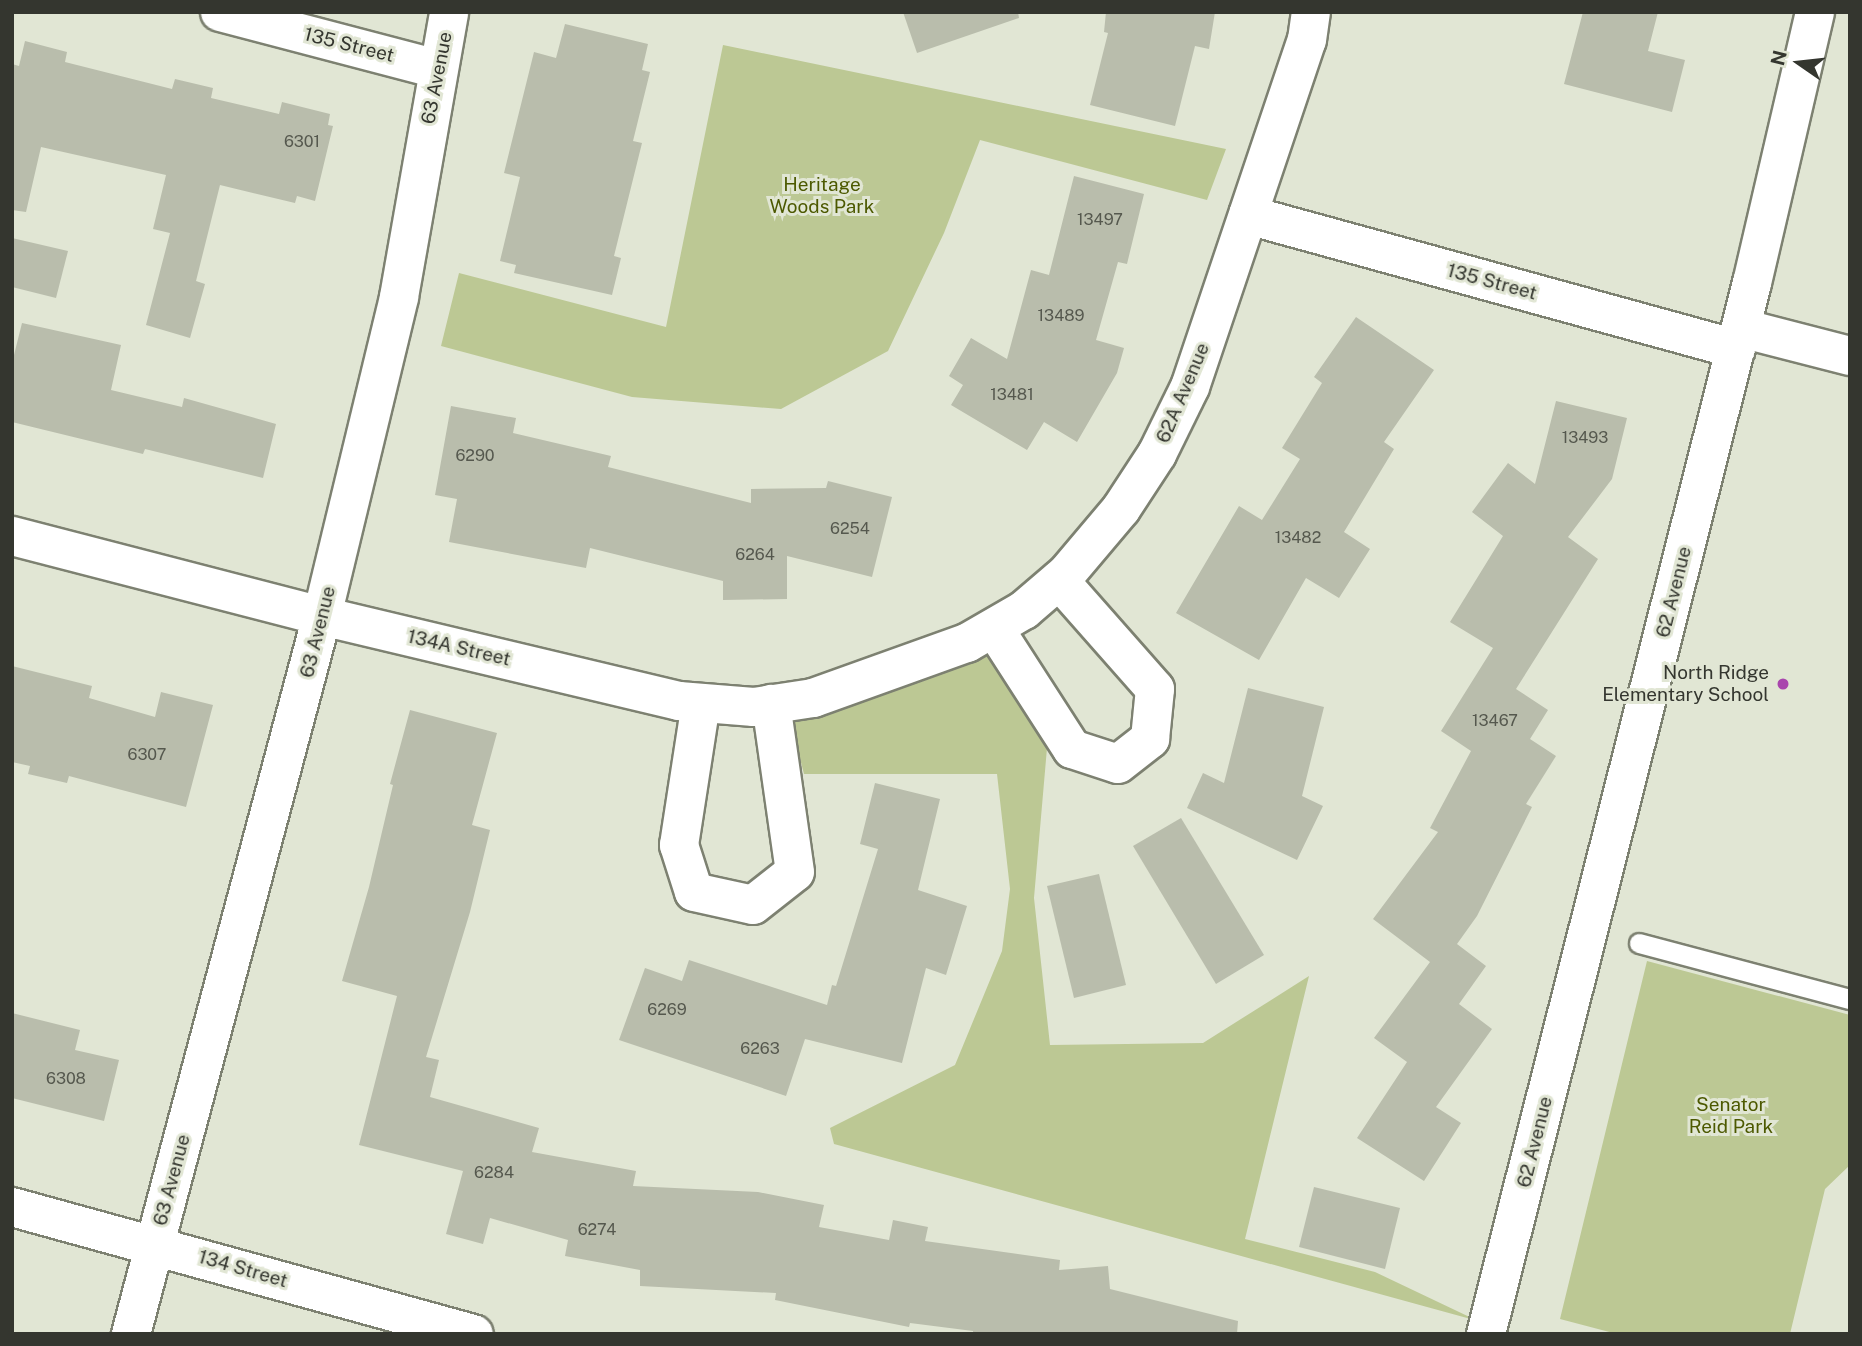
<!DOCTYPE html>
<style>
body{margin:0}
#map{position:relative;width:1862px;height:1346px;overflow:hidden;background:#e1e6d4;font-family:"Public Sans",sans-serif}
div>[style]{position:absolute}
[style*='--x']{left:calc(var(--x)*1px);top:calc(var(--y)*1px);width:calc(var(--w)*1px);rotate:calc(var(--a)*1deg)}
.green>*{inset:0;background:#bcc894}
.building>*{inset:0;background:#b9bdac}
.roads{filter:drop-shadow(2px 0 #7d8171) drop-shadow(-2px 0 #7d8171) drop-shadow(0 2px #7d8171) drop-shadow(0 -2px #7d8171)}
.service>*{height:19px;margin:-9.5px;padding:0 9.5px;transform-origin:9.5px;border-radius:9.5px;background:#fff}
.minor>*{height:38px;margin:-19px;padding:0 19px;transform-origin:19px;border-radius:19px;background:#fff}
.dots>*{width:19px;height:19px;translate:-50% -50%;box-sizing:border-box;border:4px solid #e1e6d4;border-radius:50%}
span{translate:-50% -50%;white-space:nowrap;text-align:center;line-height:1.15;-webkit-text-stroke:6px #e1e6d4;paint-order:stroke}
.number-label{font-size:16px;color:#55584e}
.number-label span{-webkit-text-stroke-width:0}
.street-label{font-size:19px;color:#34362f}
.park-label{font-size:19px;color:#4c5900}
.poi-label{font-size:19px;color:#34362f}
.right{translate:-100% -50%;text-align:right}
.frame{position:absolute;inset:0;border:14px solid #34362f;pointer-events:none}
.north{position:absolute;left:1764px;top:28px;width:70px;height:70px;-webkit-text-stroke:5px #e1e6d4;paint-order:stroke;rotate:284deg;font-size:19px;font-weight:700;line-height:28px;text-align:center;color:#34362f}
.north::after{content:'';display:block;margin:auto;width:24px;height:32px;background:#34362f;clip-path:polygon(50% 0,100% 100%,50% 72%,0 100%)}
</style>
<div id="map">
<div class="green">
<div style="clip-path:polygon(723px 45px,1226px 149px,1207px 200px,980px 140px,944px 233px,888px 351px,781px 409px,632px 397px,441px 346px,459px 273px,666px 327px)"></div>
<div style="clip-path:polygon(990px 643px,1047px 748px,1034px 898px,1050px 1045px,1203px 1043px,1309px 976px,1245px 1239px,1375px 1272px,1478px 1321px,834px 1144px,830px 1128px,955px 1065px,1002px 951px,1010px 889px,997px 774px,804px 774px,790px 720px)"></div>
<div style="clip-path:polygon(1647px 961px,1850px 1015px,1850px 1165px,1825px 1189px,1790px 1334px,1617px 1334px,1560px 1319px)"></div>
</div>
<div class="building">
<div style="clip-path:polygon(903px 12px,1018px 12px,1019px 18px,917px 53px)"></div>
<div style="clip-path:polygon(1106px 12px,1215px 12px,1209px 49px,1195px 46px,1175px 126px,1090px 105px,1108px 33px,1104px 32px)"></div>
<div style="clip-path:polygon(1583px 12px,1658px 12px,1648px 51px,1685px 60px,1672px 112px,1564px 84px)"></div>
<div style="clip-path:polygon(565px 24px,648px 44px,642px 70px,650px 72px,633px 141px,642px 143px,614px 256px,621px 258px,612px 295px,514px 273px,516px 265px,500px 261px,520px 177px,504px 173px,534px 52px,556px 58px)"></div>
<div style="clip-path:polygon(25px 41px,67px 52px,65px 62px,172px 89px,175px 79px,213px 88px,211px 98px,279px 114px,282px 102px,330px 114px,328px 125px,333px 126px,315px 201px,297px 196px,295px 203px,220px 185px,196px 281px,205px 284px,190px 338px,146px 325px,170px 233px,153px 229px,166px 175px,41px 147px,26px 212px,12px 210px,12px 64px,19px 66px)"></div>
<div style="clip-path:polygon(1074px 176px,1144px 194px,1127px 264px,1118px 262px,1096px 340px,1124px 348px,1117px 373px,1077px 442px,1044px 422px,1027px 450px,951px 405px,963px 385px,949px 376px,971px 338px,1007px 359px,1031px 270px,1049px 275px)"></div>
<div style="clip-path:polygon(12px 238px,68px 251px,56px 298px,12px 287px)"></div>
<div style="clip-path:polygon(1356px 317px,1434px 370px,1384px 442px,1394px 449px,1344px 532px,1370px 549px,1339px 598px,1306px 578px,1259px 660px,1176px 613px,1239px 506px,1262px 520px,1300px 459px,1282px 448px,1322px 383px,1314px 377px)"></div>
<div style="clip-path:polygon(22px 323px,121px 345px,111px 390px,182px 407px,184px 398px,276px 424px,263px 478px,145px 449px,143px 454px,12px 422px,12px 363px)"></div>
<div style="clip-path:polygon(1556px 401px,1627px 418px,1612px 479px,1568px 537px,1598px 559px,1516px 689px,1548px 710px,1530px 739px,1556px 756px,1526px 804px,1532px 807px,1477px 916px,1457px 944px,1486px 966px,1459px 1004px,1492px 1029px,1436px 1107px,1461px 1123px,1424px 1181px,1357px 1138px,1407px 1062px,1374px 1038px,1430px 962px,1373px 919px,1438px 832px,1430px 828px,1471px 751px,1441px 731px,1493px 648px,1450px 622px,1503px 536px,1472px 512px,1508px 463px,1535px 484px)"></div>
<div style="clip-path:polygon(451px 406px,516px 418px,513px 433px,611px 456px,608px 467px,751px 503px,751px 489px,826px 488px,828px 481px,892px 497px,872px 577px,787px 556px,787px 599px,723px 600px,723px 581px,590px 548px,586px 568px,449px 542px,457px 499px,435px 495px)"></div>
<div style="clip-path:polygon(12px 666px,92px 686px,89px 698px,155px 717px,161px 692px,213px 705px,186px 807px,69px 776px,67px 783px,28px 774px,30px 766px,12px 762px)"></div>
<div style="clip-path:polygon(1248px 688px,1324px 707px,1302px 796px,1323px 806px,1297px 860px,1187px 808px,1203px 773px,1224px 783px)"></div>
<div style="clip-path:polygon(410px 710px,497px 733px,472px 825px,490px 830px,470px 912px,426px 1057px,439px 1060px,430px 1097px,539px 1128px,532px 1152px,636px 1171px,633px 1186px,758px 1192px,824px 1205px,819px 1227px,889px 1240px,893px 1220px,928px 1227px,925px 1241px,1060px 1260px,1059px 1270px,1108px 1266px,1110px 1289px,1238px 1321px,1237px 1334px,973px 1334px,973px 1331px,910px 1323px,909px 1327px,775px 1300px,776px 1293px,640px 1286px,640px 1270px,565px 1256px,568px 1240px,490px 1218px,483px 1244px,446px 1234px,463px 1171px,359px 1145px,397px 996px,342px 981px,369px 887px,393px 785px,390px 784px)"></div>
<div style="clip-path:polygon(875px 783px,940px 799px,918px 890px,967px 906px,946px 975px,926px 968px,902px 1063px,805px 1039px,786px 1096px,619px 1040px,645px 968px,682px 981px,689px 960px,827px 1005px,832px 985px,836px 986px,878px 849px,860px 844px)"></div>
<div style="clip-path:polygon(1181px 818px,1264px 955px,1216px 984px,1133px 846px)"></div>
<div style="clip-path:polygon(1099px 874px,1126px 985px,1074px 998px,1047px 886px)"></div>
<div style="clip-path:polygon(12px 1013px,80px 1030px,75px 1050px,119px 1060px,104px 1121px,12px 1098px)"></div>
<div style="clip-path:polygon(1314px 1187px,1400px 1208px,1385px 1269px,1299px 1247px)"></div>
</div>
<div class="roads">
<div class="service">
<div style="--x:1639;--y:943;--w:218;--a:14.9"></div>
</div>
<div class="minor">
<div style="--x:220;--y:12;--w:224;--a:14.7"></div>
<div style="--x:1248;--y:215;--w:506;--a:15.35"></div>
<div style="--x:1741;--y:328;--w:113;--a:14.4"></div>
<div style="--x:12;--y:536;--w:320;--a:14.5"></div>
<div style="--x:322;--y:616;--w:367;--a:13.4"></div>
<div style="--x:679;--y:701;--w:75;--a:4.6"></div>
<div style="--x:754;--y:707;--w:60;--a:-8.7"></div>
<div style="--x:813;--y:698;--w:164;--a:-19.7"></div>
<div style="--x:967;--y:643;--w:66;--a:-30.1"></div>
<div style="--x:1024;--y:610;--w:57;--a:-40.7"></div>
<div style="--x:1067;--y:573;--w:84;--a:-49.8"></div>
<div style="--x:1121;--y:509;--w:66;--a:-56.8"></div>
<div style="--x:1157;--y:454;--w:75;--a:-63.8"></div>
<div style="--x:1190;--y:387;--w:366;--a:-71.4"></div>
<div style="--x:1307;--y:40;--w:28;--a:-82"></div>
<div style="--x:994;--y:628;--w:144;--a:57.2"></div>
<div style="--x:1072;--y:749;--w:48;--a:18.1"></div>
<div style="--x:1118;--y:764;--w:41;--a:-38"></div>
<div style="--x:1150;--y:739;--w:50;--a:-84.3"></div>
<div style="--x:1155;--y:689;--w:145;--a:-131.4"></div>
<div style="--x:701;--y:703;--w:144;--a:98.8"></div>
<div style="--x:679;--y:845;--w:49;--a:72.3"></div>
<div style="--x:694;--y:892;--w:60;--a:12.4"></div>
<div style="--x:753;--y:905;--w:53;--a:-38.2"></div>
<div style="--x:795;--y:872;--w:170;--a:-98.1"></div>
<div style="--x:12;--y:1207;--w:479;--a:15.4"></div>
<div style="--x:131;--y:1334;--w:743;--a:-75.1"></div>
<div style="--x:322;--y:616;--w:328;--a:-76.4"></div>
<div style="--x:399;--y:297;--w:289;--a:-80"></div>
<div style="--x:1486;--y:1334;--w:1084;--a:-75.8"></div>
<div style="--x:1752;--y:283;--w:278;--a:-76.9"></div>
</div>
</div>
<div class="dots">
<div style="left:1783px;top:684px;background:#a946ad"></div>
</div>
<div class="number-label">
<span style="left:302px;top:142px">6301</span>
<span style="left:1100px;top:220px">13497</span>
<span style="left:1061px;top:316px">13489</span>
<span style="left:1012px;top:395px">13481</span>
<span style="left:1585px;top:438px">13493</span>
<span style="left:475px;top:456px">6290</span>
<span style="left:850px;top:529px">6254</span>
<span style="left:1298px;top:538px">13482</span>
<span style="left:755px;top:555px">6264</span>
<span style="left:1495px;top:721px">13467</span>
<span style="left:147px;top:755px">6307</span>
<span style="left:667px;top:1010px">6269</span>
<span style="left:760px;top:1049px">6263</span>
<span style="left:66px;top:1079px">6308</span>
<span style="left:494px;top:1173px">6284</span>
<span style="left:597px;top:1230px">6274</span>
</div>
<div class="street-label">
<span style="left:349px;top:45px;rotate:14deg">135 Street</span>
<span style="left:437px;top:78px;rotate:-79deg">63 Avenue</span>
<span style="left:1492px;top:282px;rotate:15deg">135 Street</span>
<span style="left:1183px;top:393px;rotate:-67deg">62A Avenue</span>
<span style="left:1674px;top:592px;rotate:-76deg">62 Avenue</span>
<span style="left:318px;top:632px;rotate:-76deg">63 Avenue</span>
<span style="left:459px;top:648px;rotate:13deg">134A Street</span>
<span style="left:1535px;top:1142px;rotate:-76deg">62 Avenue</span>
<span style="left:172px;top:1180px;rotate:-75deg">63 Avenue</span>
<span style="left:243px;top:1269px;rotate:16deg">134 Street</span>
</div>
<div class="park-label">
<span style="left:822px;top:196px">Heritage<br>Woods Park</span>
<span style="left:1731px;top:1116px">Senator<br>Reid Park</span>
</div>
<div class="poi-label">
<span class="right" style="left:1769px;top:684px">North Ridge<br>Elementary School</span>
</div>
<div class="frame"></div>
<div class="north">N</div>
</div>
